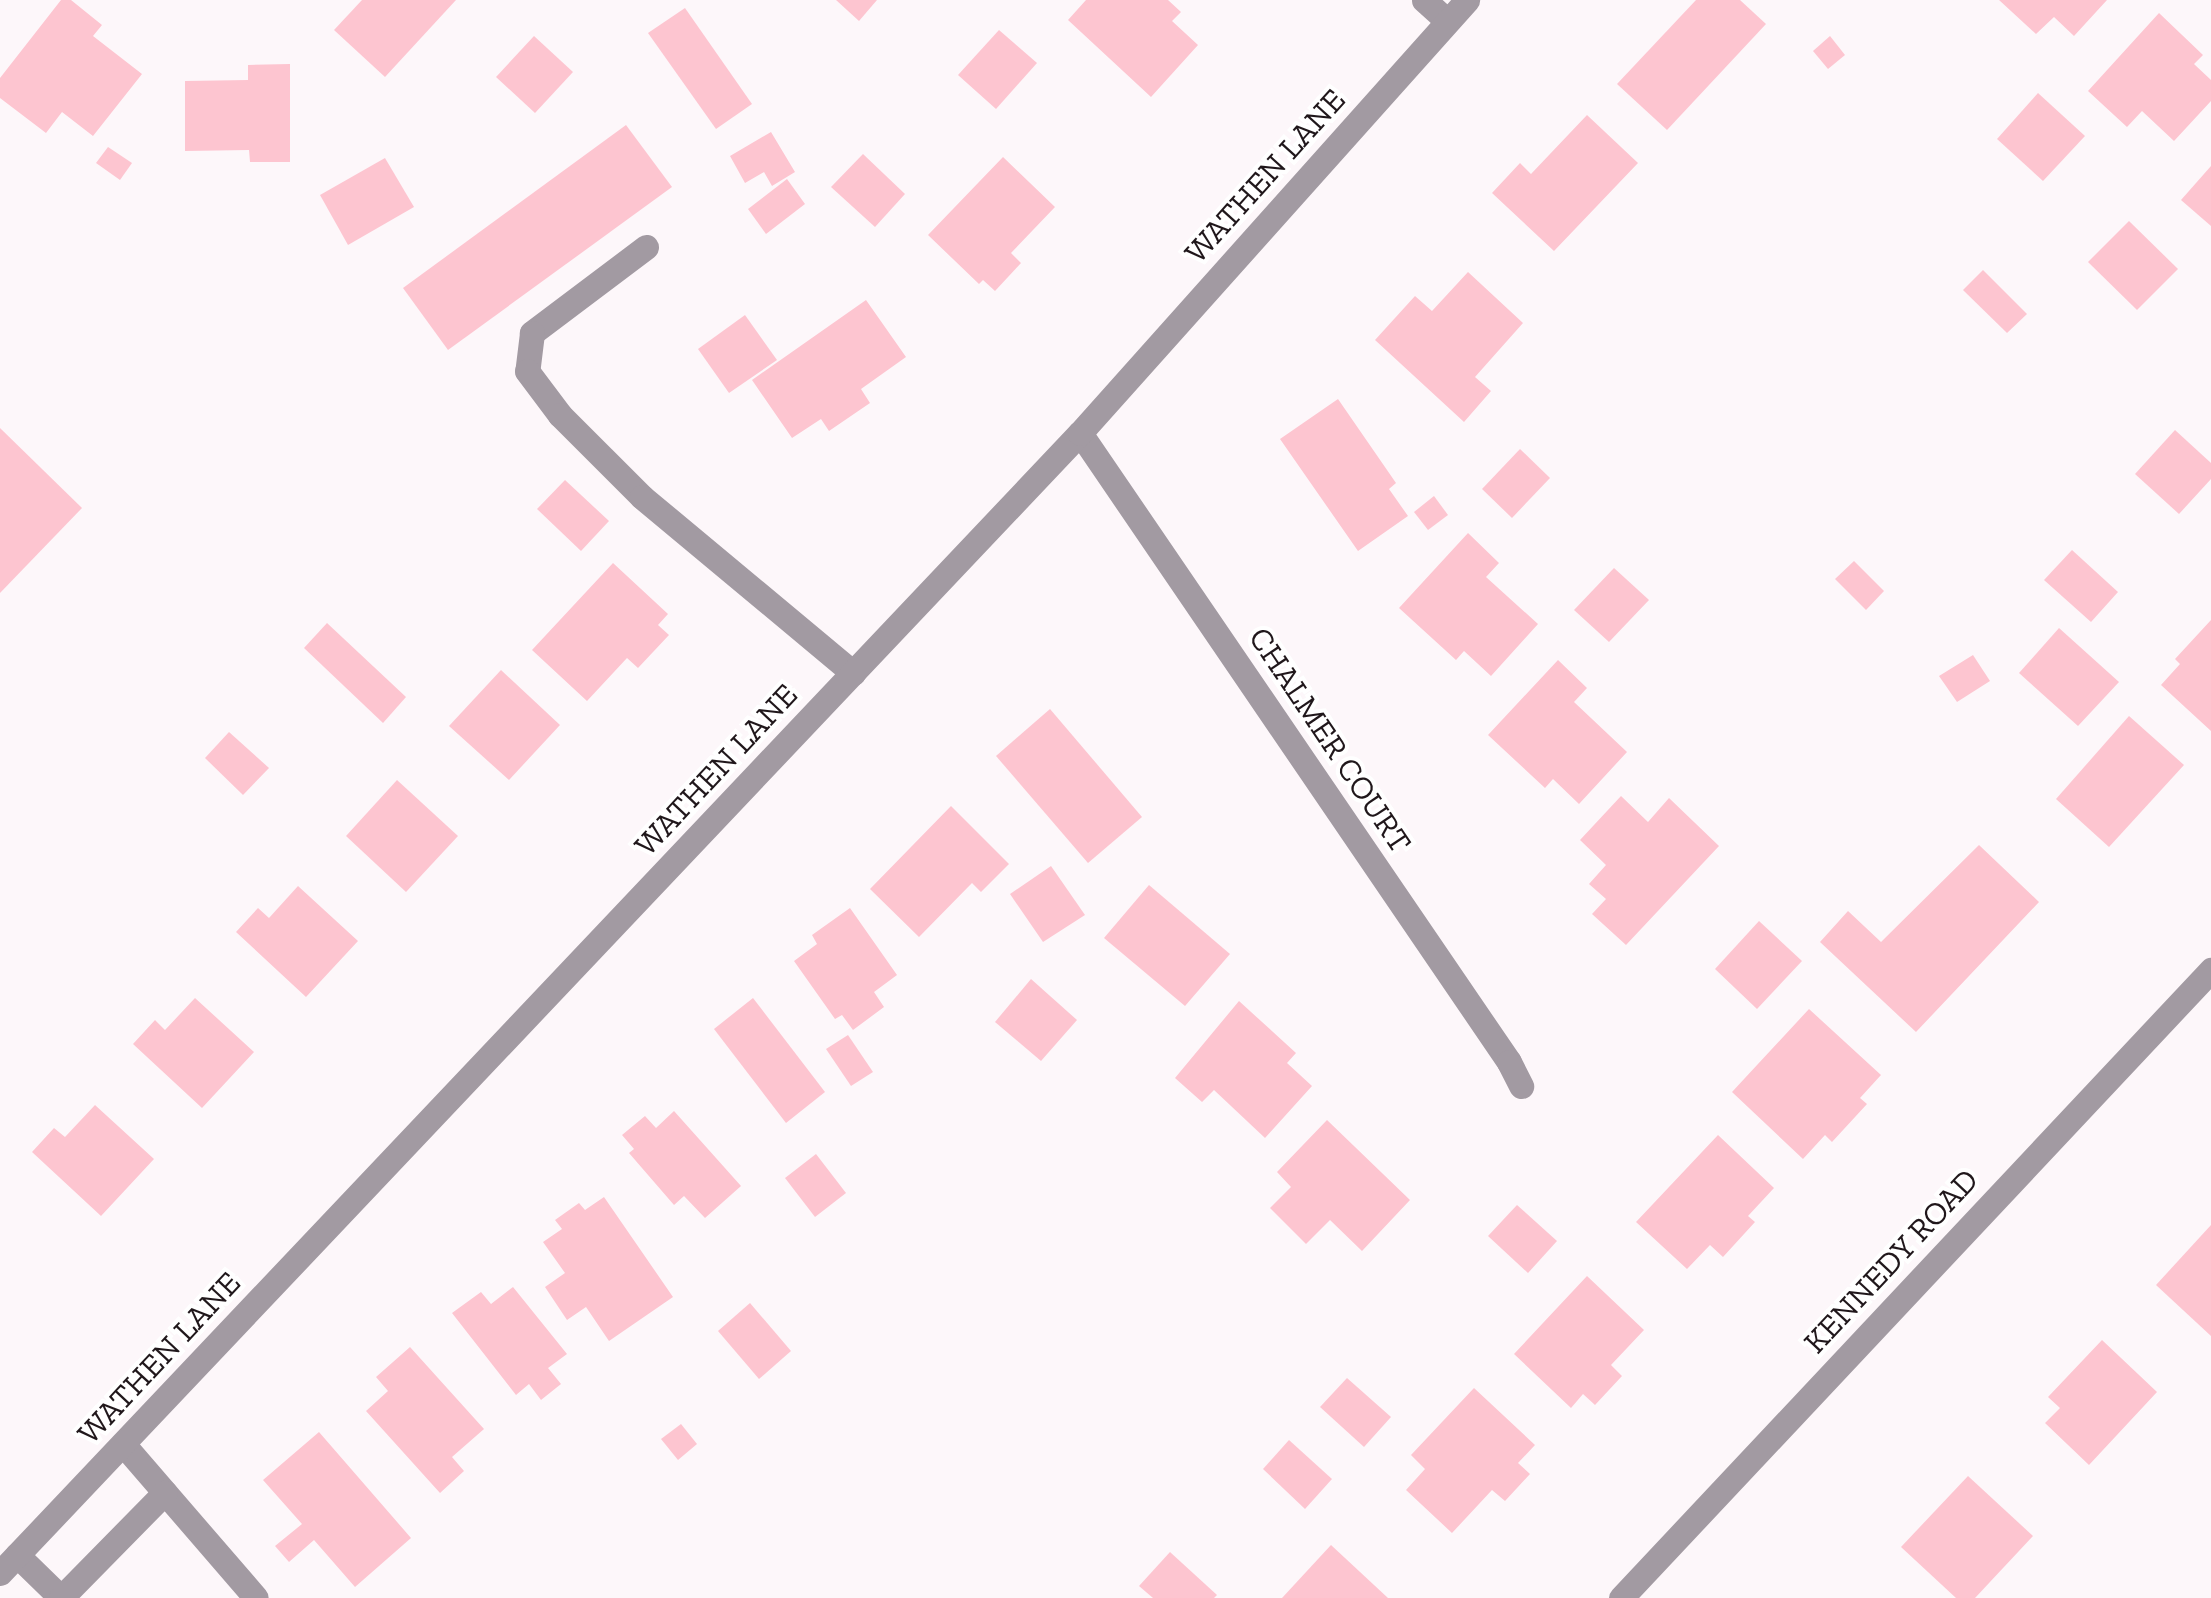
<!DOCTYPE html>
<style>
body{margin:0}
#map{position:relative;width:2211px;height:1598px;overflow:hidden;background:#fdf7fa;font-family:"Zilla Slab",serif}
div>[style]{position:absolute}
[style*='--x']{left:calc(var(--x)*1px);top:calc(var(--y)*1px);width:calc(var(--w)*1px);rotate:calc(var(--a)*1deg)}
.building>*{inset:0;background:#fdc5d0}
.service>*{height:25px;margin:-12.5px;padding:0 12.5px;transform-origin:12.5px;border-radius:12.5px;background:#a29aa2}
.minor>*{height:25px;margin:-12.5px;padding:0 12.5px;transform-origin:12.5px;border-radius:12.5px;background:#a29aa2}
span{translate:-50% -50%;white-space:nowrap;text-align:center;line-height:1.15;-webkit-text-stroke:8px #fff;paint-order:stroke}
.street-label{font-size:32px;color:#20171b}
</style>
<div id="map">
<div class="building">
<div style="clip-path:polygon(61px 0,71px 0,102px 25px,93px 36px,142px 74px,93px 136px,62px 112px,46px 133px,0 98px,0 78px)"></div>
<div style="clip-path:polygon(362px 0,456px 0,385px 77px,334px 30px)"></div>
<div style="clip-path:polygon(836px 0,877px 0,859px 21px)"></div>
<div style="clip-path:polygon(1086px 0,1168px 0,1181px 12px,1172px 21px,1198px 45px,1151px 97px,1068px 20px)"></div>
<div style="clip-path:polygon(1696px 0,1740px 0,1766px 24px,1667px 130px,1617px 84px)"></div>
<div style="clip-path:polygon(1999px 0,2107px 0,2074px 36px,2054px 17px,2036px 34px)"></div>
<div style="clip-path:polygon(685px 8px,752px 104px,716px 129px,648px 33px)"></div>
<div style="clip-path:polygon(2159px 13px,2203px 55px,2194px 64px,2211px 80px,2211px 101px,2174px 141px,2142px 111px,2127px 127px,2088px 91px)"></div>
<div style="clip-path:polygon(999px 30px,1037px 63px,996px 109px,958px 75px)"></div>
<div style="clip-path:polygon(534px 36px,573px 72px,535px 113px,496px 77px)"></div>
<div style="clip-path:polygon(1830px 36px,1845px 55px,1828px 69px,1813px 51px)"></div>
<div style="clip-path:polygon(290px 64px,290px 162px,250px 162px,249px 150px,185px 151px,185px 81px,248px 80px,248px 65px)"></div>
<div style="clip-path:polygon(2038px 93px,2085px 136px,2043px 181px,1997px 139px)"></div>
<div style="clip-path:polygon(1587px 115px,1638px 163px,1554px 251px,1492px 193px,1520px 163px,1531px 174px)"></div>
<div style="clip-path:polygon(626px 125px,672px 187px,448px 350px,403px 288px)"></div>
<div style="clip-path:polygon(771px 132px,795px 172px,772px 186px,764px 172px,745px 183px,730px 156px)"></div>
<div style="clip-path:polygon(108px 147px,132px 163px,120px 180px,96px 163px)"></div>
<div style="clip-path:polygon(863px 154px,905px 194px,875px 227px,831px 187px)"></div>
<div style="clip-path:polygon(1003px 157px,1055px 207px,1011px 253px,1021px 263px,995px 291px,983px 280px,979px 284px,928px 235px)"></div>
<div style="clip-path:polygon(385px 158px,414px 207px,348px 245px,320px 195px)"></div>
<div style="clip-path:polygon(2211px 166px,2211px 226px,2181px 200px)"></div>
<div style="clip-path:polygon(787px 179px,805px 204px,766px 234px,748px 209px)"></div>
<div style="clip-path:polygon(2129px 221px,2178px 269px,2137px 310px,2088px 262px)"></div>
<div style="clip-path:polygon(1983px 270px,2027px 314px,2007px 333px,1963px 290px)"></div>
<div style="clip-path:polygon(1468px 272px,1523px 323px,1475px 377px,1491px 391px,1464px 422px,1375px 340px,1415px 296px,1432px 311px)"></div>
<div style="clip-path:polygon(866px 300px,906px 357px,861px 389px,870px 403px,829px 431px,821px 419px,792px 438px,752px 380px)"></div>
<div style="clip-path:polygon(745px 315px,777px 360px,729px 393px,698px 349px)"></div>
<div style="clip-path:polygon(1338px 399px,1396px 483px,1389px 489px,1408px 516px,1358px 551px,1280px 439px)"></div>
<div style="clip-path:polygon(0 428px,82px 508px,0 593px)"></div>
<div style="clip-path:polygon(2175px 430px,2211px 463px,2211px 479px,2179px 514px,2135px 474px)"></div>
<div style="clip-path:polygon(1520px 449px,1550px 478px,1512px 518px,1482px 489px)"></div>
<div style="clip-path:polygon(565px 480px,609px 521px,581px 551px,537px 509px)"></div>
<div style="clip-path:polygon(1434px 496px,1448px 515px,1428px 530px,1414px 512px)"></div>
<div style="clip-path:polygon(1468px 533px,1499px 563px,1486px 577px,1538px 624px,1491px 676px,1464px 651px,1456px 660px,1399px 608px)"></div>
<div style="clip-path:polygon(2072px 550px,2118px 592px,2091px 622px,2044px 580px)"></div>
<div style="clip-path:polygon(1854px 561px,1884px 591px,1866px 610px,1835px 579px)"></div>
<div style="clip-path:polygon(613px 563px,668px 614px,658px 625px,669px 635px,638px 668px,627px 658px,587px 701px,532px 650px)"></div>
<div style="clip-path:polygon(1614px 568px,1649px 600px,1609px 642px,1574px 610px)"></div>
<div style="clip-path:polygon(2211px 620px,2211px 731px,2161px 685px,2180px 664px,2175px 659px)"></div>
<div style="clip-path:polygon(327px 623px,406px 697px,383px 723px,304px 648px)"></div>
<div style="clip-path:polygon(2059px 628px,2119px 682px,2078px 726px,2019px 673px)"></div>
<div style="clip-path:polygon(1973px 655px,1990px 681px,1957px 702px,1939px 676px)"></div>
<div style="clip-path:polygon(1558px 660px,1587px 688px,1574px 702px,1627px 752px,1579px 804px,1553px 779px,1545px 788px,1488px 735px)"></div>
<div style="clip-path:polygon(501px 670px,560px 725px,509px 780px,449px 726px)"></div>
<div style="clip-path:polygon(1050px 709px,1142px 817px,1088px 863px,996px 756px)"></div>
<div style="clip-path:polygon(2129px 716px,2184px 765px,2109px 847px,2056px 799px)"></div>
<div style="clip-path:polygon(229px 732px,269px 768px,243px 795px,205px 758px)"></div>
<div style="clip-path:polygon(397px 780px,458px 836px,406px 892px,346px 836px)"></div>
<div style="clip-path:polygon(1621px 796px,1648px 822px,1669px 798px,1719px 846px,1626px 945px,1592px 914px,1606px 899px,1589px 884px,1606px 865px,1580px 840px)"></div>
<div style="clip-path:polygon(951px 806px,1009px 864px,981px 892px,972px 883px,919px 937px,870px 889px)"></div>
<div style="clip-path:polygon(1979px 845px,2039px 902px,1916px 1032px,1820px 942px,1848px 911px,1881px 942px)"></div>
<div style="clip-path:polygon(1051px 866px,1085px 915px,1043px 942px,1010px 894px)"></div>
<div style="clip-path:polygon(1149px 885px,1230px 954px,1185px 1006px,1104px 938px)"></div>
<div style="clip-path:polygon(298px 886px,358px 941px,306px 997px,236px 932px,258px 908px,269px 918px)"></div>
<div style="clip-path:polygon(850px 908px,897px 975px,874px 992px,884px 1007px,853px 1030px,842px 1015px,835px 1019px,794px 961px,817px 944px,812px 935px)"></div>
<div style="clip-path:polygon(1759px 921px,1802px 961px,1757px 1009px,1715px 969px)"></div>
<div style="clip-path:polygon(1031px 979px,1077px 1020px,1041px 1061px,995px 1022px)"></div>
<div style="clip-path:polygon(195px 998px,254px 1052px,202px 1108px,133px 1044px,155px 1020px,165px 1030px)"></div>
<div style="clip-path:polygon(753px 998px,825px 1092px,786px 1123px,714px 1029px)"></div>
<div style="clip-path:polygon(1239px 1001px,1296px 1053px,1287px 1063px,1312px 1086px,1265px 1138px,1214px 1090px,1202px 1102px,1175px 1078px)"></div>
<div style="clip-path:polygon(1809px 1009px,1881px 1075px,1860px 1098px,1867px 1104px,1832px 1142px,1825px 1135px,1803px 1159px,1732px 1092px)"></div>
<div style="clip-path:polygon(848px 1035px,873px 1072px,851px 1086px,826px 1049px)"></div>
<div style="clip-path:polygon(95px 1105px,154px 1159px,101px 1216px,32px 1152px,54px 1128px,65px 1137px)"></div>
<div style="clip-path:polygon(674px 1111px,741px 1186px,705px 1218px,684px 1196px,674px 1205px,629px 1153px,634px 1149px,622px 1135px,645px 1116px,656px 1128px)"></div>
<div style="clip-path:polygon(1327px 1120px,1410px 1200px,1362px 1251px,1330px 1220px,1306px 1244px,1270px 1208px,1291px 1187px,1277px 1172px)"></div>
<div style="clip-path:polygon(1718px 1135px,1774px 1188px,1748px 1216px,1755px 1222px,1723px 1257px,1710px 1245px,1687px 1269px,1636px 1222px)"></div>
<div style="clip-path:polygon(816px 1154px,846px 1193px,815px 1217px,785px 1178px)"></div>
<div style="clip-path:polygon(604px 1197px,673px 1297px,609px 1341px,586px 1307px,567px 1320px,545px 1287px,565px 1273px,543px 1242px,562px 1229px,555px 1220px,579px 1203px,585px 1210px)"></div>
<div style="clip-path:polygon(1517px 1205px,1557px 1241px,1528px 1273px,1488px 1236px)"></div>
<div style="clip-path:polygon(2211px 1225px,2211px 1336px,2156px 1285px)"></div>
<div style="clip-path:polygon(1587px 1276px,1644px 1330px,1611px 1365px,1622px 1376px,1595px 1405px,1583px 1394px,1571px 1408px,1514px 1354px)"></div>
<div style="clip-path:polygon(513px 1287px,567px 1354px,548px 1368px,561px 1384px,541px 1400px,529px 1384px,516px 1395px,452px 1313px,481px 1292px,491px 1304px)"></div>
<div style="clip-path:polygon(750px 1303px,791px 1351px,759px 1379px,718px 1331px)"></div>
<div style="clip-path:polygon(2102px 1340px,2157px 1392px,2089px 1465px,2045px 1423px,2060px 1408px,2048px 1397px)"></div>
<div style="clip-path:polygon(410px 1347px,484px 1429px,452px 1457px,464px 1471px,440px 1493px,366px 1411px,388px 1391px,376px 1377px)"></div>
<div style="clip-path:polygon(1347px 1378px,1391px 1417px,1364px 1447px,1320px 1407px)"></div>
<div style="clip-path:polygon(1474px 1388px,1535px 1445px,1518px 1463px,1530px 1474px,1505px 1501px,1492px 1490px,1452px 1533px,1406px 1490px,1425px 1469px,1411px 1455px)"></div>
<div style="clip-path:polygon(681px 1424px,697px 1444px,678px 1460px,661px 1439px)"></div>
<div style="clip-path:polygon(319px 1432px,411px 1538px,355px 1587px,314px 1540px,289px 1562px,275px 1546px,302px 1524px,263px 1480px)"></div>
<div style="clip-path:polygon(1289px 1440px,1332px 1479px,1305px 1509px,1263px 1469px)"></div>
<div style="clip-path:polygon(1968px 1476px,2033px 1536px,1975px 1598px,1956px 1598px,1901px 1547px)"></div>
<div style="clip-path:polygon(1331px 1545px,1388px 1598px,1282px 1598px)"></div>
<div style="clip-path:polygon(1170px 1552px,1217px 1595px,1214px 1598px,1153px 1598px,1139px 1586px)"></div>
</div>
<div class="service">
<div style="--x:646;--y:247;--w:143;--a:143"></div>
<div style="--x:532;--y:333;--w:38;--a:97"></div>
<div style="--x:527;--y:371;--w:55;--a:53.1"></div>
<div style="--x:560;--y:415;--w:116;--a:45"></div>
<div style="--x:642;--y:497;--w:275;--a:39.8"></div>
<div style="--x:123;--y:1444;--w:203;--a:49.2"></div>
<div style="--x:17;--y:1555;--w:62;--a:44.3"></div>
<div style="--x:61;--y:1598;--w:148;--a:-45.5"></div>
</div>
<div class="minor">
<div style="--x:1424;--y:0;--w:31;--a:42"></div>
<div style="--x:1080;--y:433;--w:761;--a:55.7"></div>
<div style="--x:1509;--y:1062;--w:27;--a:63"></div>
<div style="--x:0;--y:1573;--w:1570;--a:-46.55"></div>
<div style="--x:1080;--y:433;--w:581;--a:-48.21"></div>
<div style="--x:1621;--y:1598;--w:862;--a:-46.79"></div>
</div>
<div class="street-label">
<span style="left:1265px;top:176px;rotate:-48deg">WATHEN LANE</span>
<span style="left:1330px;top:740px;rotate:56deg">CHALMER COURT</span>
<span style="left:716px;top:770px;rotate:-47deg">WATHEN LANE</span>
<span style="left:1891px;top:1261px;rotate:-47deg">KENNEDY ROAD</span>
<span style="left:159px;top:1358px;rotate:-47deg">WATHEN LANE</span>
</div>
</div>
